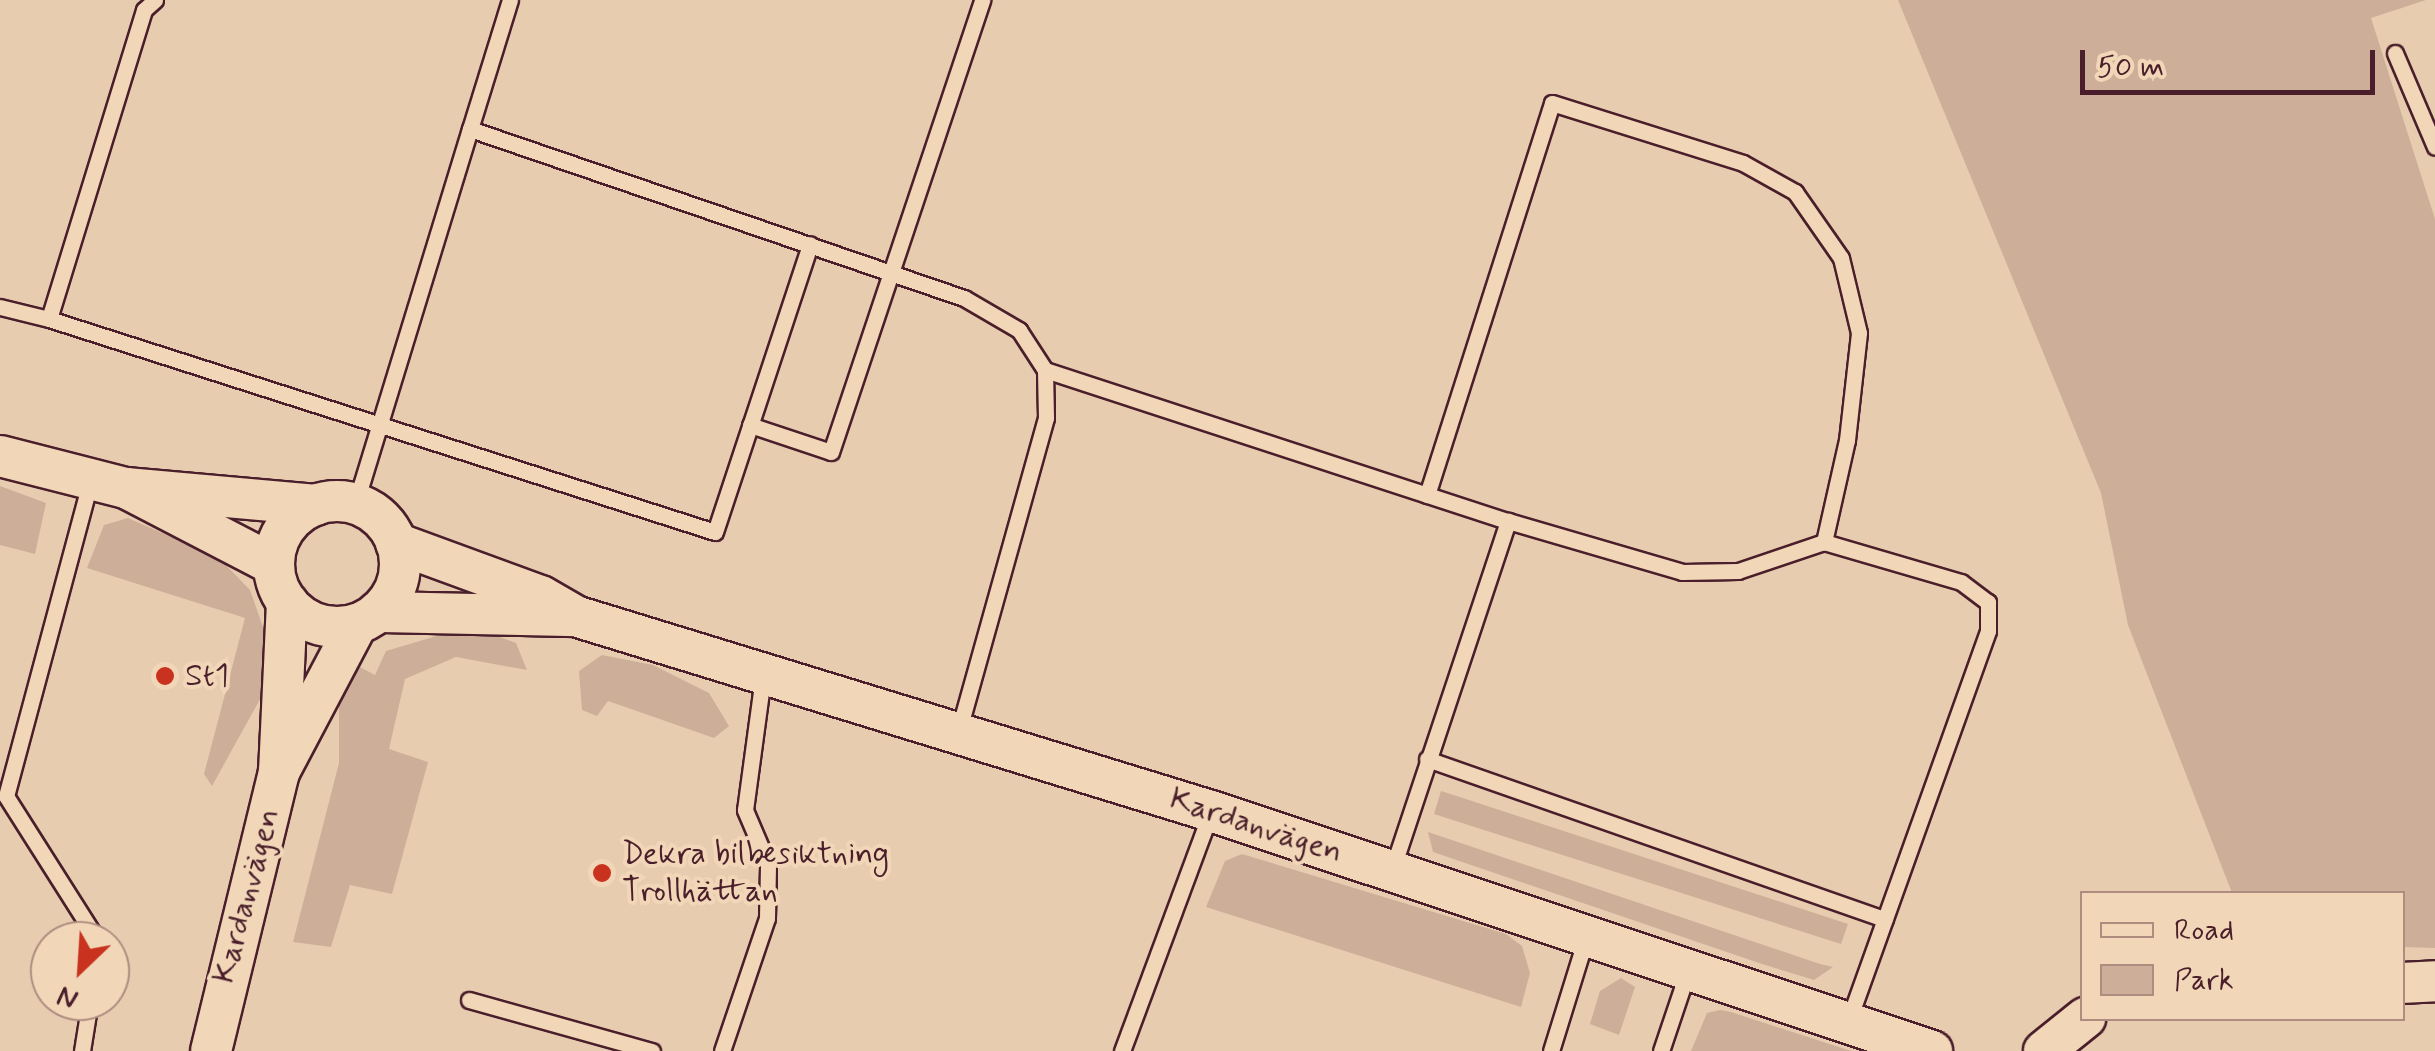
<!DOCTYPE html>
<meta charset="utf-8">
<style>
body{margin:0}
#map{position:relative;width:2435px;height:1051px;overflow:hidden;background:#e7ccb0;font-family:Mynerve,sans-serif}
div>[style]{position:absolute}
[style*='--x']{left:calc(var(--x)*1px);top:calc(var(--y)*1px);width:calc(var(--w)*1px);rotate:calc(var(--a)*1deg)}
.green>*{inset:0;background:#cdaf99}
.roads{filter:drop-shadow(2px 0 #4a1f2b) drop-shadow(-2px 0 #4a1f2b) drop-shadow(0 2px #4a1f2b) drop-shadow(0 -2px #4a1f2b)}
.service>*{height:15px;margin:-7.5px;padding:0 7.5px;transform-origin:7.5px;border-radius:7.5px;background:#f1d7b8}
.tertiary>*{height:40px;margin:-20px;padding:0 20px;transform-origin:20px;border-radius:20px;background:#f1d7b8}
.tertiary>.ring{margin:-20px;padding:0;box-sizing:content-box;background:none;border:40px solid #f1d7b8;border-radius:50%}
.dots>*{width:28px;height:28px;translate:-50% -50%;box-sizing:border-box;border:5px solid #f1d7b8;border-radius:50%}
span{translate:-50% -50%;white-space:nowrap;text-align:center;line-height:1.15;-webkit-text-stroke:8px #f1d7b8;paint-order:stroke}
.poi-label{font-size:32px;color:#4a1f2b}
.left{translate:0 -50%;text-align:left}
.street-label{font-size:32px;color:#4a1f2b}
.legend{position:absolute;left:2080px;top:891px;width:325px;height:130px;box-sizing:border-box;background:#f1d7b8;border:2px solid #ae8d80;margin:0;padding:12px 18px;list-style:none;font-size:30px;color:#4a1f2b}
.legend li{display:flex;align-items:center;gap:20px;height:50px}
.legend b{width:50px;border:2px solid #ae8d80}
.north{position:absolute;left:30px;top:921px;width:100px;height:100px;box-sizing:border-box;background:#f1d7b8;border:2px solid #ae8d80;border-radius:50%;rotate:205deg;font-size:28px;font-weight:700;line-height:40px;text-align:center;color:#4a1f2b}
.north::after{content:'';display:block;margin:auto;width:35px;height:45px;background:#c8321e;clip-path:polygon(50% 0,100% 100%,50% 72%,0 100%)}
.scale{position:absolute;left:2080px;top:50px;width:295px;height:45px;box-sizing:border-box;border:5px solid #4a1f2b;border-top:0;padding-left:12px;font-size:30px;line-height:35px;white-space:nowrap;color:#4a1f2b;-webkit-text-stroke:8px #f1d7b8;paint-order:stroke}
</style>
<div id="map">
<div class="green">
<div style="clip-path:polygon(1898px 0,2426px 0,2371px 18px,2435px 219px,2435px 948px,2403px 947px,2402px 894px,2232px 893px,2128px 625px,2101px 493px)"></div>
<div style="clip-path:polygon(0 486px,46px 503px,35px 554px,0 545px)"></div>
<div style="clip-path:polygon(128px 518px,219px 558px,250px 590px,270px 647px,264px 692px,212px 786px,204px 774px,245px 618px,87px 568px,104px 525px)"></div>
<div style="clip-path:polygon(470px 626px,516px 643px,527px 670px,456px 657px,405px 679px,389px 749px,428px 762px,392px 894px,350px 885px,331px 947px,293px 942px,339px 763px,339px 700px,356px 665px,375px 675px,386px 651px)"></div>
<div style="clip-path:polygon(602px 655px,653px 665px,709px 693px,729px 726px,714px 738px,608px 701px,597px 716px,582px 710px,579px 671px)"></div>
<div style="clip-path:polygon(1441px 791px,1469px 800px,1848px 924px,1841px 944px,1434px 814px)"></div>
<div style="clip-path:polygon(1428px 832px,1820px 964px,1833px 967px,1814px 980px,1762px 964px,1433px 852px)"></div>
<div style="clip-path:polygon(1242px 854px,1506px 934px,1522px 946px,1530px 973px,1521px 1007px,1206px 907px,1225px 861px)"></div>
<div style="clip-path:polygon(1621px 978px,1635px 987px,1619px 1035px,1590px 1024px,1600px 991px)"></div>
<div style="clip-path:polygon(1720px 1010px,1731px 1012px,1851px 1051px,1691px 1051px,1707px 1013px)"></div>
</div>
<div class="roads">
<div class="service">
<div style="--x:155;--y:0;--w:15;--a:138"></div>
<div style="--x:144;--y:10;--w:323;--a:107.1"></div>
<div style="--x:49;--y:319;--w:699;--a:17.74"></div>
<div style="--x:715;--y:532;--w:303;--a:-71.7"></div>
<div style="--x:2395;--y:53;--w:102;--a:66.9"></div>
<div style="--x:470;--y:129;--w:135;--a:-72.8"></div>
<div style="--x:0;--y:307;--w:50;--a:13.8"></div>
<div style="--x:750;--y:425;--w:85;--a:18.4"></div>
<div style="--x:831;--y:452;--w:477;--a:-71.5"></div>
<div style="--x:91;--y:479;--w:328;--a:105"></div>
<div style="--x:6;--y:796;--w:172;--a:57.6"></div>
<div style="--x:1427;--y:495;--w:411;--a:-72.3"></div>
<div style="--x:1552;--y:103;--w:200;--a:17.4"></div>
<div style="--x:1743;--y:163;--w:60;--a:29.1"></div>
<div style="--x:1795;--y:192;--w:80;--a:55.1"></div>
<div style="--x:1841;--y:258;--w:77;--a:76.5"></div>
<div style="--x:1859;--y:333;--w:108;--a:96.4"></div>
<div style="--x:1847;--y:440;--w:105;--a:102.7"></div>
<div style="--x:355;--y:505;--w:393;--a:-73"></div>
<div style="--x:470;--y:129;--w:522;--a:18.89"></div>
<div style="--x:964;--y:298;--w:64;--a:30.2"></div>
<div style="--x:1019;--y:330;--w:48;--a:57"></div>
<div style="--x:958;--y:733;--w:327;--a:-74.4"></div>
<div style="--x:1046;--y:418;--w:48;--a:-91.2"></div>
<div style="--x:1045;--y:370;--w:487;--a:18.1"></div>
<div style="--x:1427;--y:759;--w:485;--a:19.3"></div>
<div style="--x:1392;--y:870;--w:368;--a:-71.6"></div>
<div style="--x:1508;--y:521;--w:181;--a:16.3"></div>
<div style="--x:1682;--y:572;--w:56;--a:-1"></div>
<div style="--x:1738;--y:571;--w:91;--a:-18.6"></div>
<div style="--x:1824;--y:542;--w:143;--a:16.3"></div>
<div style="--x:1961;--y:582;--w:34;--a:37"></div>
<div style="--x:1988;--y:602;--w:29;--a:90"></div>
<div style="--x:1988;--y:631;--w:415;--a:109.7"></div>
<div style="--x:469;--y:1000;--w:190;--a:15.6"></div>
<div style="--x:82;--y:1051;--w:51;--a:-80.9"></div>
<div style="--x:722;--y:1051;--w:140;--a:-71.3"></div>
<div style="--x:767;--y:918;--w:54;--a:-88.9"></div>
<div style="--x:768;--y:864;--w:59;--a:-113.1"></div>
<div style="--x:745;--y:810;--w:134;--a:-82.3"></div>
<div style="--x:1122;--y:1051;--w:253;--a:-69.6"></div>
<div style="--x:1551;--y:1051;--w:118;--a:-72.8"></div>
<div style="--x:1661;--y:1051;--w:84;--a:-71.4"></div>
</div>
<div class="tertiary">
<div style="--x:0;--y:456;--w:130;--a:14.3"></div>
<div style="--x:126;--y:488;--w:191;--a:5.1"></div>
<div style="--x:126;--y:488;--w:167;--a:27.5"></div>
<div class="ring" style="left:274px;top:501px;width:86px;height:86px"></div>
<div style="--x:396;--y:543;--w:154;--a:20.1"></div>
<div style="--x:541;--y:596;--w:39;--a:30"></div>
<div style="--x:575;--y:616;--w:665;--a:17.05"></div>
<div style="--x:1211;--y:811;--w:760;--a:18.41"></div>
<div style="--x:378;--y:612;--w:193;--a:1.2"></div>
<div style="--x:279;--y:772;--w:167;--a:-62.2"></div>
<div style="--x:2402;--y:983;--w:33;--a:-3"></div>
<div style="--x:211;--y:1051;--w:287;--a:-76.3"></div>
<div style="--x:279;--y:772;--w:170;--a:-87.3"></div>
<div style="--x:2044;--y:1051;--w:53;--a:-38.8"></div>
</div>
</div>
<div class="dots">
<div style="left:165px;top:676px;background:#c8321e"></div>
<div style="left:602px;top:873px;background:#c8321e"></div>
</div>
<div class="poi-label">
<span class="left" style="left:185px;top:676px">St1</span>
<span class="left" style="left:622px;top:873px">Dekra bilbesiktning<br>Trollhättan</span>
</div>
<div class="street-label">
<span style="left:1256px;top:826px;rotate:18deg">Kardanvägen</span>
<span style="left:247px;top:896px;rotate:-75deg">Kardanvägen</span>
</div>
<ul class="legend">
<li><b style="height:12px;background:#f1d7b8"></b>Road</li>
<li><b style="height:28px;background:#cdaf99"></b>Park</li>
</ul>
<div class="north">N</div>
<div class="scale">50 m</div>
</div>
